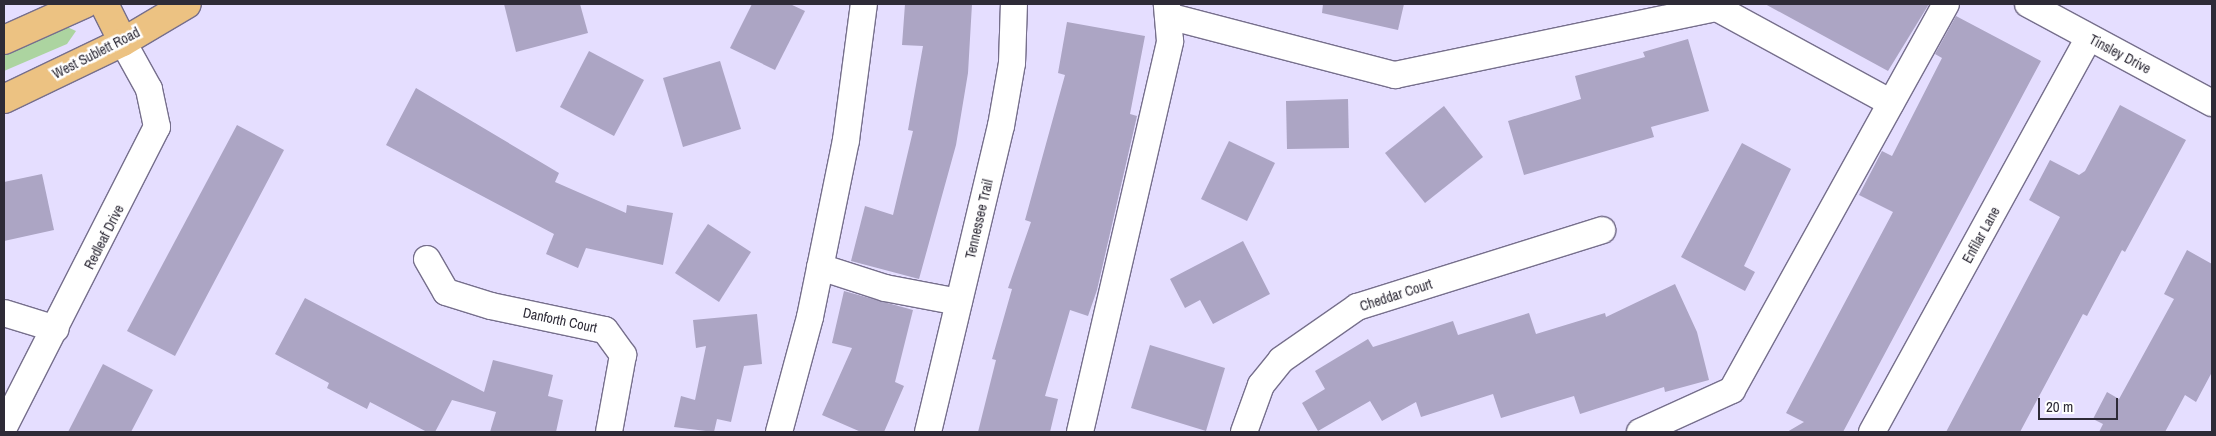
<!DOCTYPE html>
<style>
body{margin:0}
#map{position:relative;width:2216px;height:436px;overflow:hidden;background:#e5deff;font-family:"Archivo Narrow",sans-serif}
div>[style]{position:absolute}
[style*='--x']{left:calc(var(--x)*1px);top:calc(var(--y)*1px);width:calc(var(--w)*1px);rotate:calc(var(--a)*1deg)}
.green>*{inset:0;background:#acd4a0}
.building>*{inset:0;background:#aca5c4}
.roads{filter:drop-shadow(1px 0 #766f8c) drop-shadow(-1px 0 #766f8c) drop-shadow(0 1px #766f8c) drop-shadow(0 -1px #766f8c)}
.minor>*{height:26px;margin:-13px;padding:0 13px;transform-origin:13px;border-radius:13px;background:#fff}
.major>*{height:28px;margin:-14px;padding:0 14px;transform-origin:14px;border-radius:14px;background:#ecc282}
span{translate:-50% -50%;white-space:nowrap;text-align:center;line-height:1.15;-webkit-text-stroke:5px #fff;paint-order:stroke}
.street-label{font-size:14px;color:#2e2b37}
.frame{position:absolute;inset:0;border:5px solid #2e2b37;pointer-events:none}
.scale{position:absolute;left:2038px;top:398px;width:80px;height:22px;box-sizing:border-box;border:2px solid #2e2b37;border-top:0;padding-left:6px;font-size:15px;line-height:18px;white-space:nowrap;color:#2e2b37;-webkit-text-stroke:4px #fff;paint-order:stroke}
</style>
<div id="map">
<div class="green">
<div style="clip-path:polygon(63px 25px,76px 31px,67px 44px,4px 71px,4px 47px)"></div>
</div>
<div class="building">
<div style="clip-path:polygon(504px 4px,580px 4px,588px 33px,516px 52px)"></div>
<div style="clip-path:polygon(752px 4px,790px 4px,805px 11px,775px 70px,730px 48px)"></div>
<div style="clip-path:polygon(905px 4px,972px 4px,968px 73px,956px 145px,919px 279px,851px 261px,865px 206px,893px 215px,913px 131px,908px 130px,923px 46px,902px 45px)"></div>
<div style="clip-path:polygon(1323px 4px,1404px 4px,1398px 30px,1322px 13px)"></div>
<div style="clip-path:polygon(1765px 4px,1929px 4px,1888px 71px)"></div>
<div style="clip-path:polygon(1956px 16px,2041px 61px,1843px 432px,1787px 432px,1804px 422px,1786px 413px,1893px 212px,1859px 195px,1882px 151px,1892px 156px,1942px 58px,1935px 54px)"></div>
<div style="clip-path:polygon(1067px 22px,1145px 36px,1130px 114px,1137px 116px,1097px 290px,1088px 316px,1070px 310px,1045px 396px,1058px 399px,1050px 432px,978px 432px,996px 360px,992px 359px,1012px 289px,1008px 288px,1031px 222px,1025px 220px,1065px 75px,1058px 73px)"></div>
<div style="clip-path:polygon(1688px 39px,1709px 111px,1651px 127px,1654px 137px,1524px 175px,1508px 121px,1581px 99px,1575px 76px,1645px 57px,1643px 52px)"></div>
<div style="clip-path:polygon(589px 51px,644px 80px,614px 136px,560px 107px)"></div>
<div style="clip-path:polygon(720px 61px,741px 129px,683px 147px,663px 78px)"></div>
<div style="clip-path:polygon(416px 88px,559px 173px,555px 182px,626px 213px,627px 205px,673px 213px,663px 265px,586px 248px,578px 268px,546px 254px,554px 234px,386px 145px)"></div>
<div style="clip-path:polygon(1348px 99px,1349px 148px,1287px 149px,1286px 101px)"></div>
<div style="clip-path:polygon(2120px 105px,2186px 140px,2125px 252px,2122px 250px,2087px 316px,2083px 314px,2020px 432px,1946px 432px,2060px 217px,2029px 200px,2050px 160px,2079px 175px,2085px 171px)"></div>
<div style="clip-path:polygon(1444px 106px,1483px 157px,1425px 203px,1385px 153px)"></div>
<div style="clip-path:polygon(237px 125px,284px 150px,175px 356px,127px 331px)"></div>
<div style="clip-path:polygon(1229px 141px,1275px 163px,1247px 221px,1201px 199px)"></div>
<div style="clip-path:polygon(1742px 143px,1791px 169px,1744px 266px,1755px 272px,1745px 291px,1681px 257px)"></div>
<div style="clip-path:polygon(42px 174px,54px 230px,4px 241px,4px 182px)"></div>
<div style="clip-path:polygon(708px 224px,751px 252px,719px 302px,675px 273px)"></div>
<div style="clip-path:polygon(1243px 241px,1270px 294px,1213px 324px,1200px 300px,1185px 308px,1170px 279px)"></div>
<div style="clip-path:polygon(2187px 250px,2212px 264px,2212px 372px,2196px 402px,2185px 395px,2165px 432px,2099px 432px,2103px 424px,2093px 419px,2107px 392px,2119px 399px,2174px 299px,2164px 294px)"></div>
<div style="clip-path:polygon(1675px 284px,1697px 332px,1709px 380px,1665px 392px,1664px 387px,1580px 414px,1574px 396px,1501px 418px,1493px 394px,1421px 417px,1416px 402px,1382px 421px,1370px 401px,1318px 431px,1302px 403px,1325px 389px,1315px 371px,1368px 339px,1373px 347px,1453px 321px,1458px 335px,1529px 313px,1536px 334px,1605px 313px,1606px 317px)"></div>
<div style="clip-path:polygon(844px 291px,913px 310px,895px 382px,904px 386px,884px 432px,861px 432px,822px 415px,852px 348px,832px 343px)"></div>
<div style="clip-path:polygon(305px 298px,484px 392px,493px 360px,553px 375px,548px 396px,563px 400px,556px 432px,490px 432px,496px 412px,452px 400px,435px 432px,427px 432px,370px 402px,367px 409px,327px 388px,329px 383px,275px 354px)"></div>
<div style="clip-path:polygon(757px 314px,762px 364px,744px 366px,731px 422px,717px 419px,714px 432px,674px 427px,681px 396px,695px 400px,706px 346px,696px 348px,693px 320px)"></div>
<div style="clip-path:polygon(1150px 345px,1225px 368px,1206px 431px,1131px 408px)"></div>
<div style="clip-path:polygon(103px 364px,153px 390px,131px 432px,68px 432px)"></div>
</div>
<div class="roads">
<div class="minor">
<div style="--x:2028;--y:4;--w:209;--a:28.3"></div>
<div style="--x:1168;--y:16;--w:235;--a:14.6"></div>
<div style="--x:1395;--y:75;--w:329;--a:-11.8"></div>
<div style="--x:1717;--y:8;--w:198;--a:28.6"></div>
<div style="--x:427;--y:259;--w:38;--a:60"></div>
<div style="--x:446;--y:292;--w:47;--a:17.3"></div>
<div style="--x:491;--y:306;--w:116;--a:11.9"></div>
<div style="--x:605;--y:330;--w:31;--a:54"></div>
<div style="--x:623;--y:355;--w:78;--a:100.3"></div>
<div style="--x:820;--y:267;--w:68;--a:17.9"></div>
<div style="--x:885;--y:288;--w:75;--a:10.7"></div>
<div style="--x:4;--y:313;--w:54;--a:17.1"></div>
<div style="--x:4;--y:427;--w:337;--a:-63"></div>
<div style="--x:157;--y:127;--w:39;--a:-102"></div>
<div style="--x:149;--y:89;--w:54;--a:-119"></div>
<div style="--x:779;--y:432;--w:119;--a:-74.9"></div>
<div style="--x:810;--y:317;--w:181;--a:-78.5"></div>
<div style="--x:846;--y:140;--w:137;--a:-82.5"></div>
<div style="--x:928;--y:432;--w:315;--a:-76.6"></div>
<div style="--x:1001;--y:126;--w:64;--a:-80.1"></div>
<div style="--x:1012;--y:63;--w:59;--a:-88.1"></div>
<div style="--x:1080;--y:432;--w:401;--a:-77"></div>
<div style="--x:1170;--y:41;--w:37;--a:-95"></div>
<div style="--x:1244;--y:432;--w:50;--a:-70.1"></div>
<div style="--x:1261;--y:385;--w:32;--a:-51"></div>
<div style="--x:1281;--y:360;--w:93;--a:-34.9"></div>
<div style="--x:1357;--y:307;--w:257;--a:-17.4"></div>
<div style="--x:1640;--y:432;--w:101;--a:-24.5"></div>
<div style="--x:1732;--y:390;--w:441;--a:-61"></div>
<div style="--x:1872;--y:432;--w:450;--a:-61.2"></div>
</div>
<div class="major">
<div style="--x:104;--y:4;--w:42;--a:63.4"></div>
<div style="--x:4;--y:40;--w:88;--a:-24.2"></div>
<div style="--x:4;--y:99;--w:132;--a:-25.6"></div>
<div style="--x:123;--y:42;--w:74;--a:-30.7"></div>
</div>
</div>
<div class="street-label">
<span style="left:96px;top:53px;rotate:-27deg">West Sublett Road</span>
<span style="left:2120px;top:54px;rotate:28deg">Tinsley Drive</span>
<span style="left:979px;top:219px;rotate:-77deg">Tennessee Trail</span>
<span style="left:1981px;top:235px;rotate:-61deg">Enfilar Lane</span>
<span style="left:104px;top:237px;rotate:-63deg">Redleaf Drive</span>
<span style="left:1396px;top:295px;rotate:-18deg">Cheddar Court</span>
<span style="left:560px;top:320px;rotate:12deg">Danforth Court</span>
</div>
<div class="frame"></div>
<div class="scale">20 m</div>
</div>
